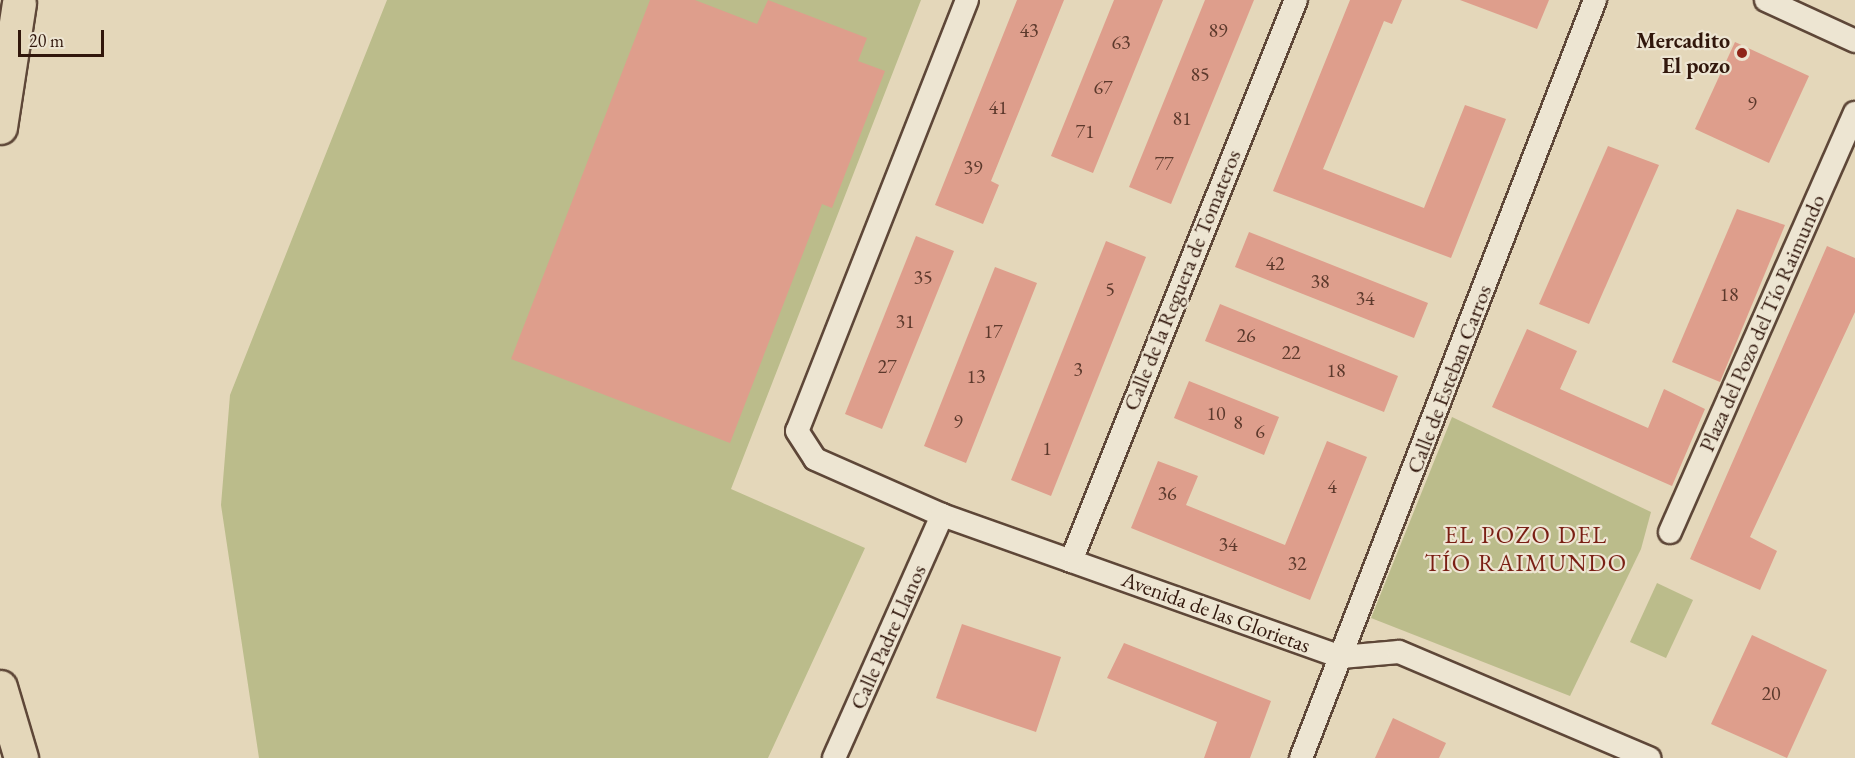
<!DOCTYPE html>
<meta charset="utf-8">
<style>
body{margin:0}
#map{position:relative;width:1855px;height:758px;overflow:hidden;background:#e4d7ba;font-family:"EB Garamond",serif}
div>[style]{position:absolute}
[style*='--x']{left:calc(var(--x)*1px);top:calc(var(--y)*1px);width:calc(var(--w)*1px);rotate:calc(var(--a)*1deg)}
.green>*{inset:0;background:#bbbc8b}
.building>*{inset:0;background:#de9e8c}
.roads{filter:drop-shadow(2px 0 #5e4738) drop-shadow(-2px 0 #5e4738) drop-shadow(0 2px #5e4738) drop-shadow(0 -2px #5e4738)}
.minor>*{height:22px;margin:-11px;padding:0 11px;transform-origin:11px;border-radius:11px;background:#ede5d2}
.motorway>*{height:33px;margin:-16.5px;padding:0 16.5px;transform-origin:16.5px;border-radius:16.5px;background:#e4d7ba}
.dots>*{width:16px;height:16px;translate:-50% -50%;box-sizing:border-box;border:3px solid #ede5d2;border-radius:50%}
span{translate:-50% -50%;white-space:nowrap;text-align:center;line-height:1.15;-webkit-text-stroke:4.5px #ede5d2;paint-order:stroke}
.number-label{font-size:20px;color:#5c392c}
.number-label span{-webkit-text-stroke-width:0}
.poi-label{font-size:22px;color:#31170c;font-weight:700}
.right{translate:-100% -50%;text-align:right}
.street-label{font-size:22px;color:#31170c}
.neighbourhood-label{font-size:24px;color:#7a1f14;letter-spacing:1.5px}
.scale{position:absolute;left:18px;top:30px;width:86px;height:27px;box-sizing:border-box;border:3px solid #31170c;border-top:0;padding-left:8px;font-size:18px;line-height:21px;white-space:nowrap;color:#31170c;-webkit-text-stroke:4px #ede5d2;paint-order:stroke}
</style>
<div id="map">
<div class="green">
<div style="clip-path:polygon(387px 0,921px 0,731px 489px,865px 548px,768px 758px,259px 758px,221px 505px,230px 395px)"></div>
<div style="clip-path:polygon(1452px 417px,1651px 512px,1641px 549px,1570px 696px,1371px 618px)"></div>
<div style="clip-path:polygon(1657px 583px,1693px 600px,1666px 658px,1630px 642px)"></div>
</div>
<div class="building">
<div style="clip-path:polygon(650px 0,695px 0,757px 24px,768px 0,867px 38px,858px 61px,885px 71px,832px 208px,822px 204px,730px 443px,511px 359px)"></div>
<div style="clip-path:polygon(1017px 0,1064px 0,991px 181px,999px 185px,983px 224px,935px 205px)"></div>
<div style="clip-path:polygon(1114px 0,1163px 0,1093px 173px,1051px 156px)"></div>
<div style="clip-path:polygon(1205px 0,1254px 0,1171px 204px,1129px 187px)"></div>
<div style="clip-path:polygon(1350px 0,1402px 0,1392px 24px,1384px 21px,1323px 169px,1424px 208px,1465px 105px,1506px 119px,1451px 258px,1273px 191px)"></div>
<div style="clip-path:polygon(1460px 0,1549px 0,1537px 29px)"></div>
<div style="clip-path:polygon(1735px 42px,1809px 76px,1769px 163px,1695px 129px)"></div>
<div style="clip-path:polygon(1608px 146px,1659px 165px,1589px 324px,1539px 304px)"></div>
<div style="clip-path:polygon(1737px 209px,1785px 225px,1720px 382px,1672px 362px)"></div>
<div style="clip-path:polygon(1249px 232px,1428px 303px,1414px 338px,1235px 267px)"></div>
<div style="clip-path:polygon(916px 236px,954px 251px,882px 429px,845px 414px)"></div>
<div style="clip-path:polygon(1106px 241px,1146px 257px,1051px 496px,1011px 480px)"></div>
<div style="clip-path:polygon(1827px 246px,1855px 258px,1855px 312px,1750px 537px,1777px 551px,1760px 590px,1690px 559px)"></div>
<div style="clip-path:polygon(995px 267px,1037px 283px,966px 463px,924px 446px)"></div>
<div style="clip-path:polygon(1220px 304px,1398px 376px,1384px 412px,1205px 341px)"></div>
<div style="clip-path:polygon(1527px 329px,1577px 351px,1560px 389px,1648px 428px,1664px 389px,1705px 409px,1672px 486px,1492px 407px)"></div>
<div style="clip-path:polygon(1189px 381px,1279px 417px,1264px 455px,1174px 418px)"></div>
<div style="clip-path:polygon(1327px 441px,1367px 457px,1310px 600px,1131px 528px,1158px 461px,1198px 476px,1186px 505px,1285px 545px)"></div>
<div style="clip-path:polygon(962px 624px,1061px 657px,1036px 732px,936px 698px)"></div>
<div style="clip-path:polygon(1752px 635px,1827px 670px,1787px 758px,1711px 724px)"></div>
<div style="clip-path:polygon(1124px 643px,1271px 701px,1250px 758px,1204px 758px,1217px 722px,1107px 678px)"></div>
<div style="clip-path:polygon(1393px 718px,1446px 743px,1439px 758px,1375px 758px)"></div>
</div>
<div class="roads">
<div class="minor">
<div style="--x:967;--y:0;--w:463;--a:111.5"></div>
<div style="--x:797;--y:431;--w:33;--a:57"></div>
<div style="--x:815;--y:459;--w:139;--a:23.8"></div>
<div style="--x:942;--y:515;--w:424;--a:19.6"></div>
<div style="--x:1341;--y:657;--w:58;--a:-4.9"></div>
<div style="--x:1399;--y:652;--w:272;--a:23"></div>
<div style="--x:1766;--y:0;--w:98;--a:24.7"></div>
<div style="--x:1670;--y:532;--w:458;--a:-66.2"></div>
<div style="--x:1071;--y:561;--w:604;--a:-68.15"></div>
<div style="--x:834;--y:758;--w:266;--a:-66"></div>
<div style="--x:1301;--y:758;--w:813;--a:-68.8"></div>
</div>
<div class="motorway">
<div style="--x:0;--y:127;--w:125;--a:-81.3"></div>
<div style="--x:0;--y:687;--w:74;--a:73.5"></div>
</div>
</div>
<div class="dots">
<div style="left:1742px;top:53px;background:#8f2418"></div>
</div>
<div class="number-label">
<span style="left:1029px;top:30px">43</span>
<span style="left:1218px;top:30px">89</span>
<span style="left:1121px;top:42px">63</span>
<span style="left:1200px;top:74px">85</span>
<span style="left:1103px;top:87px">67</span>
<span style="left:1752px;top:103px">9</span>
<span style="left:998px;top:107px">41</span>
<span style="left:1182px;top:118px">81</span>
<span style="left:1085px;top:131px">71</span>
<span style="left:1164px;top:163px">77</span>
<span style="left:973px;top:167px">39</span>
<span style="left:1275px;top:263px">42</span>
<span style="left:923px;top:277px">35</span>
<span style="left:1320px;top:281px">38</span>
<span style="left:1110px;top:289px">5</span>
<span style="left:1729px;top:294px">18</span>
<span style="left:1365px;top:298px">34</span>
<span style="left:905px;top:321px">31</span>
<span style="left:993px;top:331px">17</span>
<span style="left:1246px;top:335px">26</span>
<span style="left:1291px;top:352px">22</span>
<span style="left:887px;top:366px">27</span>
<span style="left:1078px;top:369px">3</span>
<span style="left:1336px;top:370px">18</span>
<span style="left:976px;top:376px">13</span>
<span style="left:1216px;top:413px">10</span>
<span style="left:958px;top:421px">9</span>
<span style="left:1238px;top:422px">8</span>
<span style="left:1260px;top:431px">6</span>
<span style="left:1047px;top:448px">1</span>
<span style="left:1332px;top:486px">4</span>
<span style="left:1167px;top:493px">36</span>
<span style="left:1228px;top:544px">34</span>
<span style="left:1297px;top:563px">32</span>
<span style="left:1771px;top:693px">20</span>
</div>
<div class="poi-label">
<span class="right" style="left:1730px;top:53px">Mercadito<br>El pozo</span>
</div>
<div class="street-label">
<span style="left:1182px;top:280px;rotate:-68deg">Calle de la Reguera de Tomateros</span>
<span style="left:1762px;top:323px;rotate:-66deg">Plaza del Pozo del Tío Raimundo</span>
<span style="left:1449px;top:379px;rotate:-69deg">Calle de Esteban Carros</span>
<span style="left:1216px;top:612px;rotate:20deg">Avenida de las Glorietas</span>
<span style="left:888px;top:637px;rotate:-66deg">Calle Padre Llanos</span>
</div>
<div class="neighbourhood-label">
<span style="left:1526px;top:549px">EL POZO DEL<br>TÍO RAIMUNDO</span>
</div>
<div class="scale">20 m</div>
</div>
